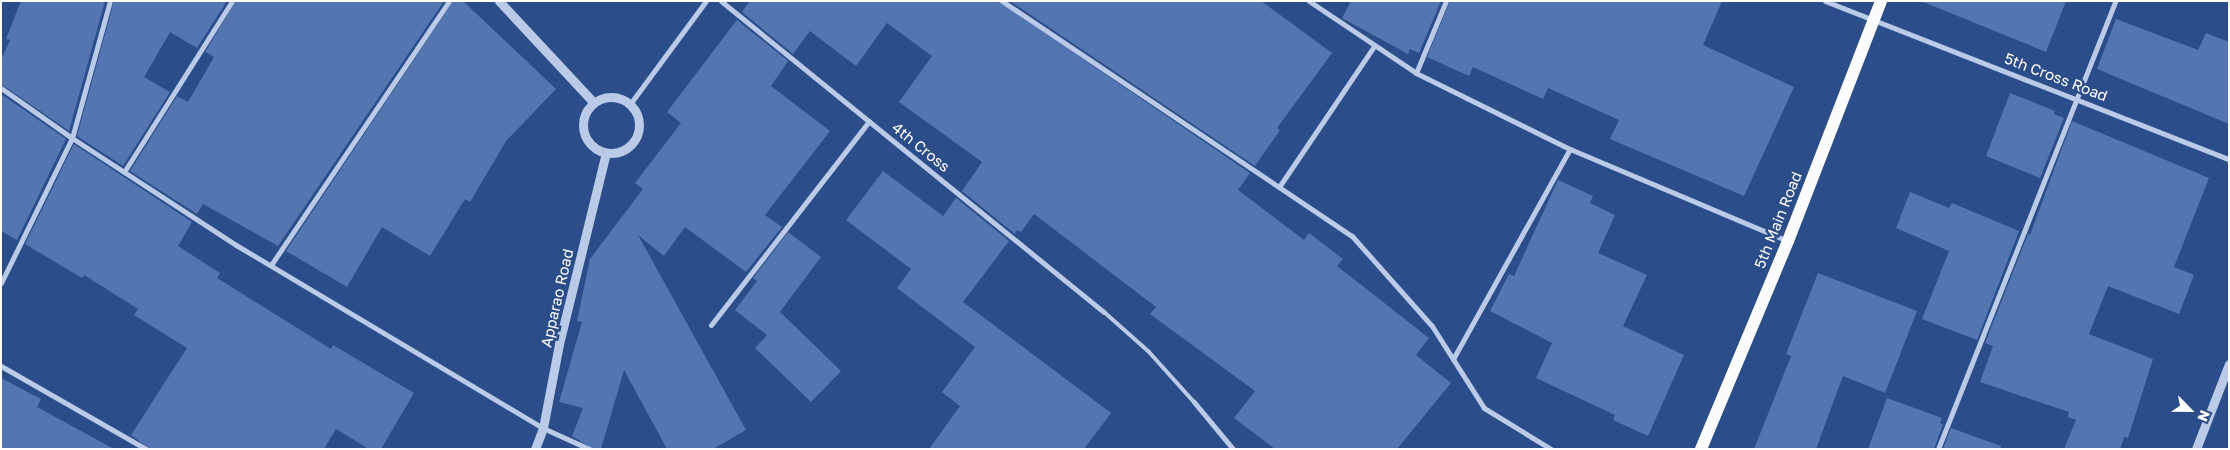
<!DOCTYPE html>
<style>
body{margin:0}
#map{position:relative;width:2230px;height:450px;overflow:hidden;background:#2b4d89;font-family:"Golos Text",sans-serif}
div>[style]{position:absolute}
[style*='--x']{left:calc(var(--x)*1px);top:calc(var(--y)*1px);width:calc(var(--w)*1px);rotate:calc(var(--a)*1deg)}
.building>*{inset:0;background:#5376b0}
.service>*{height:4px;margin:-2px;padding:0 2px;transform-origin:2px;border-radius:2px;background:#b9cbe8}
.minor>*{height:5px;margin:-2.5px;padding:0 2.5px;transform-origin:2.5px;border-radius:2.5px;background:#b9cbe8}
.tertiary>*{height:9px;margin:-4.5px;padding:0 4.5px;transform-origin:4.5px;border-radius:4.5px;background:#b9cbe8}
.tertiary>.ring{margin:-4.5px;padding:0;box-sizing:content-box;background:none;border:9px solid #b9cbe8;border-radius:50%}
.primary>*{height:12px;margin:-6px;padding:0 6px;transform-origin:6px;border-radius:6px;background:#fbfcfe}
span{translate:-50% -50%;white-space:nowrap;text-align:center;line-height:1.15;-webkit-text-stroke:5px #2b4d89;paint-order:stroke}
.street-label{font-size:15px;color:#fff}
.frame{position:absolute;inset:0;border:2px solid #fff;pointer-events:none}
.north{position:absolute;left:2165px;top:385px;width:50px;height:50px;-webkit-text-stroke:4px #2b4d89;paint-order:stroke;rotate:113deg;font-size:14px;font-weight:700;line-height:20px;text-align:center;color:#fff}
.north::after{content:'';display:block;margin:auto;width:18px;height:22px;background:#fff;clip-path:polygon(50% 0,100% 100%,50% 72%,0 100%)}
</style>
<div id="map">
<div class="building">
<div style="clip-path:polygon(21px 1px,105px 1px,69px 131px,1px 84px,1px 60px,10px 40px,6px 39px)"></div>
<div style="clip-path:polygon(114px 1px,227px 1px,197px 48px,170px 32px,144px 77px,170px 92px,123px 166px,77px 136px)"></div>
<div style="clip-path:polygon(236px 1px,444px 1px,278px 246px,203px 204px,197px 214px,130px 171px,177px 96px,188px 102px,214px 57px,205px 52px)"></div>
<div style="clip-path:polygon(453px 1px,463px 1px,556px 89px,506px 141px,470px 202px,465px 199px,430px 256px,382px 227px,347px 287px,286px 251px)"></div>
<div style="clip-path:polygon(750px 1px,998px 1px,1250px 173px,1238px 190px,1304px 240px,1309px 233px,1343px 259px,1337px 266px,1429px 338px,1416px 355px,1451px 383px,1397px 449px,1275px 449px,1234px 418px,1255px 391px,1150px 314px,1156px 307px,1034px 214px,1021px 232px,1017px 230px,1015px 234px,962px 191px,982px 162px,899px 102px,932px 56px,887px 23px,856px 66px,810px 31px,793px 54px,742px 12px)"></div>
<div style="clip-path:polygon(1010px 1px,1261px 1px,1332px 53px,1277px 128px,1280px 130px,1255px 166px)"></div>
<div style="clip-path:polygon(1351px 1px,1441px 1px,1419px 53px,1410px 49px,1408px 54px,1342px 18px)"></div>
<div style="clip-path:polygon(1450px 1px,1722px 1px,1703px 45px,1794px 87px,1744px 196px,1610px 139px,1619px 120px,1548px 88px,1543px 99px,1473px 67px,1469px 76px,1427px 57px)"></div>
<div style="clip-path:polygon(1921px 1px,2066px 1px,2046px 52px)"></div>
<div style="clip-path:polygon(2116px 19px,2198px 50px,2206px 33px,2229px 42px,2229px 124px,2097px 69px)"></div>
<div style="clip-path:polygon(737px 20px,788px 61px,771px 86px,830px 131px,765px 215px,782px 227px,746px 272px,685px 227px,664px 256px,638px 235px,746px 430px,713px 449px,667px 449px,624px 370px,601px 449px,593px 449px,572px 436px,583px 408px,559px 402px,582px 322px,577px 321px,590px 259px,643px 189px,635px 183px,681px 123px,667px 112px)"></div>
<div style="clip-path:polygon(2010px 93px,2055px 111px,2054px 114px,2064px 118px,2040px 178px,1986px 156px)"></div>
<div style="clip-path:polygon(1px 94px,66px 139px,17px 240px,1px 231px)"></div>
<div style="clip-path:polygon(2072px 121px,2209px 178px,2174px 267px,2194px 275px,2179px 314px,2108px 286px,2089px 334px,2153px 359px,2128px 438px,2124px 437px,2120px 449px,2064px 449px,2076px 420px,2068px 417px,2069px 412px,1980px 382px,1993px 346px,1985px 343px,2028px 234px,2030px 235px)"></div>
<div style="clip-path:polygon(74px 144px,192px 222px,178px 246px,220px 273px,217px 278px,331px 349px,333px 345px,414px 393px,381px 449px,369px 449px,336px 429px,324px 449px,150px 449px,131px 435px,187px 348px,134px 315px,138px 309px,84px 275px,82px 278px,25px 244px)"></div>
<div style="clip-path:polygon(883px 171px,943px 216px,956px 198px,1009px 241px,963px 302px,1111px 413px,1084px 449px,929px 449px,960px 406px,942px 392px,975px 347px,897px 288px,911px 269px,846px 220px)"></div>
<div style="clip-path:polygon(1558px 180px,1593px 196px,1590px 203px,1615px 215px,1598px 253px,1647px 275px,1623px 326px,1684px 355px,1648px 436px,1613px 420px,1615px 415px,1536px 378px,1552px 343px,1490px 311px,1509px 274px,1514px 276px)"></div>
<div style="clip-path:polygon(1910px 192px,1949px 208px,1952px 203px,2019px 231px,1977px 340px,1922px 319px,1949px 251px,1896px 228px)"></div>
<div style="clip-path:polygon(788px 232px,821px 257px,780px 312px,841px 371px,811px 402px,755px 348px,767px 335px,735px 310px,757px 281px,753px 278px)"></div>
<div style="clip-path:polygon(1818px 273px,1917px 311px,1885px 393px,1843px 376px,1816px 449px,1754px 449px,1791px 356px,1786px 354px)"></div>
<div style="clip-path:polygon(1px 378px,41px 399px,37px 407px,114px 449px,1px 449px)"></div>
<div style="clip-path:polygon(1887px 398px,1942px 418px,1940px 423px,1943px 424px,1934px 449px,1868px 449px)"></div>
<div style="clip-path:polygon(1951px 428px,2001px 446px,2000px 449px,1943px 449px)"></div>
</div>
<div class="service">
<div style="--x:1104;--y:312;--w:60;--a:41.6"></div>
<div style="--x:1149;--y:352;--w:67;--a:48"></div>
</div>
<div class="minor">
<div style="--x:721;--y:1;--w:493;--a:39.1"></div>
<div style="--x:1002;--y:1;--w:422;--a:33.9"></div>
<div style="--x:1352;--y:236;--w:120;--a:48.4"></div>
<div style="--x:1432;--y:326;--w:97;--a:57.6"></div>
<div style="--x:1484;--y:408;--w:79;--a:31.5"></div>
<div style="--x:1309;--y:1;--w:129;--a:33.9"></div>
<div style="--x:1416;--y:73;--w:172;--a:26.3"></div>
<div style="--x:1570;--y:149;--w:237;--a:22.9"></div>
<div style="--x:1825;--y:1;--w:434;--a:21.4"></div>
<div style="--x:1416;--y:73;--w:78;--a:-67.4"></div>
<div style="--x:1;--y:88;--w:87;--a:35.2"></div>
<div style="--x:72;--y:138;--w:196;--a:33.1"></div>
<div style="--x:236;--y:245;--w:357;--a:30.8"></div>
<div style="--x:543;--y:428;--w:51;--a:24.5"></div>
<div style="--x:630;--y:104;--w:128;--a:-53.6"></div>
<div style="--x:124;--y:172;--w:202;--a:-57.7"></div>
<div style="--x:1279;--y:187;--w:170;--a:-56"></div>
<div style="--x:271;--y:265;--w:318;--a:-56"></div>
<div style="--x:1;--y:283;--w:161;--a:-63.9"></div>
<div style="--x:72;--y:138;--w:142;--a:-74.5"></div>
<div style="--x:711;--y:325;--w:258;--a:-52.2"></div>
<div style="--x:1453;--y:359;--w:240;--a:-60.9"></div>
<div style="--x:1;--y:366;--w:167;--a:29.8"></div>
<div style="--x:1194;--y:402;--w:61;--a:50.3"></div>
<div style="--x:1938;--y:449;--w:482;--a:-68.4"></div>
</div>
<div class="tertiary">
<div style="--x:499;--y:1;--w:139;--a:47"></div>
<div class="ring" style="left:583px;top:97px;width:47px;height:47px"></div>
<div style="--x:535;--y:449;--w:22;--a:-69"></div>
<div style="--x:543;--y:428;--w:86;--a:-79.2"></div>
<div style="--x:559;--y:344;--w:197;--a:-76.2"></div>
<div style="--x:2196;--y:449;--w:91;--a:-68.8"></div>
</div>
<div class="primary">
<div style="--x:1701;--y:449;--w:225;--a:-67.3"></div>
<div style="--x:1788;--y:241;--w:257;--a:-68.8"></div>
</div>
<div class="street-label">
<span style="left:2056px;top:77px;rotate:21deg">5th Cross Road</span>
<span style="left:921px;top:147px;rotate:39deg">4th Cross</span>
<span style="left:1778px;top:220px;rotate:-68deg">5th Main Road</span>
<span style="left:557px;top:298px;rotate:-77deg">Apparao Road</span>
</div>
<div class="frame"></div>
<div class="north">N</div>
</div>
